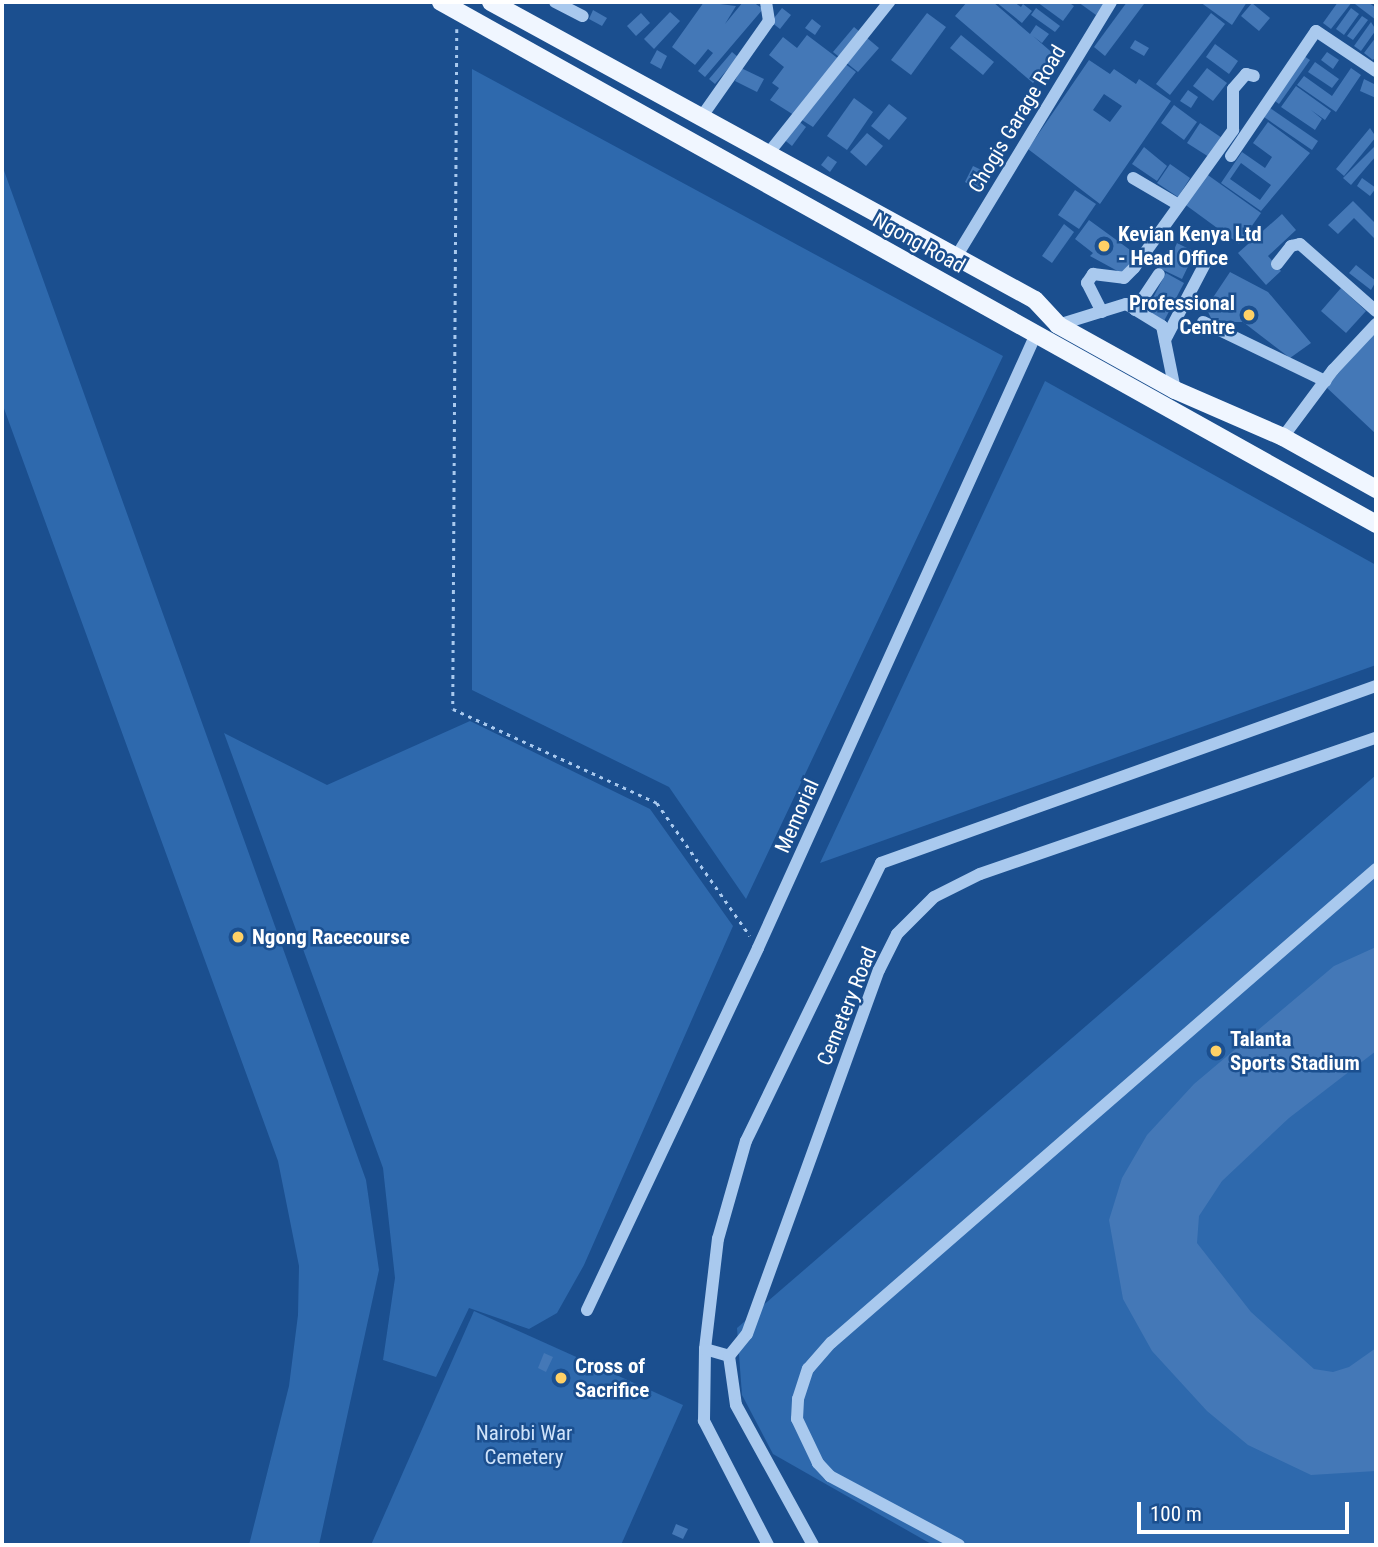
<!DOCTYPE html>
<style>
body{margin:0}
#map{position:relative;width:1378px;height:1547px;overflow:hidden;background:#1b4f8f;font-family:"Roboto Condensed",sans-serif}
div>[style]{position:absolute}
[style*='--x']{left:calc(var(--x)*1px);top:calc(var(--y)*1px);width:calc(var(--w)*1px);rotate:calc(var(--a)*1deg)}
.green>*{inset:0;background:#2e69ad}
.building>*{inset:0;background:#4478b7}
.path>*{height:2.5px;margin-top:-1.25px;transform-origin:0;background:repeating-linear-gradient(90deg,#a9c9ee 0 3.5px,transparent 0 8.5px)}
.minor>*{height:12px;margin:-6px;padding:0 6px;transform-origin:6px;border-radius:6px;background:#a9c9ee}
.major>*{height:18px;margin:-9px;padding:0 9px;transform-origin:9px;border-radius:9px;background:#f0f6ff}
.dots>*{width:19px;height:19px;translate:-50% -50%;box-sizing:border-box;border:4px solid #1b4f8f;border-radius:50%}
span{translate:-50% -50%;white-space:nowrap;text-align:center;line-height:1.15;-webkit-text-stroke:5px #1b4f8f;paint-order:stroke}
.street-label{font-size:21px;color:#fff}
.poi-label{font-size:21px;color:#fff;font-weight:700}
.left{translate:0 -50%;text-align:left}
.right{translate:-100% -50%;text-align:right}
.park-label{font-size:21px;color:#cfe3fa}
.frame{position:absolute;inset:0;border:4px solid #fff;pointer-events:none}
.scale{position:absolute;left:1137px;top:1502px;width:212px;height:32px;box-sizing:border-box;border:4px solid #fff;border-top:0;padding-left:9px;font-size:21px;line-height:24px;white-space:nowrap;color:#fff;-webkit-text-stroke:5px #1b4f8f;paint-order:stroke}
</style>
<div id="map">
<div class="green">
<div style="clip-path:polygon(472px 69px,1003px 356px,746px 899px,669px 787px,472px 690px)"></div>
<div style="clip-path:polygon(2px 165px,366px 1180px,379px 1270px,319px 1545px,249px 1545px,289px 1386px,298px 1315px,299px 1266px,278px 1161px,2px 403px)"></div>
<div style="clip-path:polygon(1045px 381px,1376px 565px,1376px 665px,820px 863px)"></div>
<div style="clip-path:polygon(470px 721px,650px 809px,733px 926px,584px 1265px,557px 1313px,529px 1329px,469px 1308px,436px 1377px,383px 1360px,395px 1278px,383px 1168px,224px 733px,327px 785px)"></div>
<div style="clip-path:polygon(1376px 775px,1376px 1545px,933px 1545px,773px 1454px,742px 1395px,737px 1328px)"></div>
<div style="clip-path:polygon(474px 1311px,683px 1405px,621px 1545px,371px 1545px)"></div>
</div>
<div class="building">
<div style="clip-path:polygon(704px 2px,736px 6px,725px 24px,743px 2px,753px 2px,763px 9px,705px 77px,698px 71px,713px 53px,708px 49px,695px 65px,672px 47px)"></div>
<div style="clip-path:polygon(967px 2px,993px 2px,1030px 34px,1036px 25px,1049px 34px,1042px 43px,1033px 36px,1056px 56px,1033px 83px,955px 16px)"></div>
<div style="clip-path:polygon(996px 2px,1014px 2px,1021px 7px,1023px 4px,1032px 11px,1022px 23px)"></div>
<div style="clip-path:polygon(1037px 2px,1068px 2px,1074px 6px,1063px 21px)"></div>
<div style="clip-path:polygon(1078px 2px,1105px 2px,1096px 15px)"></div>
<div style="clip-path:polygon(1127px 2px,1144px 4px,1105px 56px,1094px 47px)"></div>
<div style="clip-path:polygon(1200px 2px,1247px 2px,1232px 25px)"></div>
<div style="clip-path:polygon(1338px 2px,1352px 2px,1331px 29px,1323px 23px)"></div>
<div style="clip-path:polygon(1368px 2px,1376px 8px,1376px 20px,1355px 4px)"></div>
<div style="clip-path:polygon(1252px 3px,1270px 18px,1259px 31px,1241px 16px)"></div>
<div style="clip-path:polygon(782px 8px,791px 15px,780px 29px,771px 22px)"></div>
<div style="clip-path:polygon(1036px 8px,1060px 26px,1055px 32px,1031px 15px)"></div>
<div style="clip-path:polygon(1351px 8px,1359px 14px,1344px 35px,1336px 29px)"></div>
<div style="clip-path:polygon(593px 10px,607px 18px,602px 26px,589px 19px)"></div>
<div style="clip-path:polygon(670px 12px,680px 21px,654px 49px,644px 39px)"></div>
<div style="clip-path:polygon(641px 13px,650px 23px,636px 36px,627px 26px)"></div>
<div style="clip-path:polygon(927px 13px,946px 27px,911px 75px,891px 60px)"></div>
<div style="clip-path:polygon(1211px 13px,1225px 24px,1170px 95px,1156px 84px)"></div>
<div style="clip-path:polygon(1362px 16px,1368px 20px,1353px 40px,1347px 36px)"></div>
<div style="clip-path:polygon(812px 19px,821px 26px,815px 35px,805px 28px)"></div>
<div style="clip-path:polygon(1371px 22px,1376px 30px,1361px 51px,1354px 46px)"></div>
<div style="clip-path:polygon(854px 27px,879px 48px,858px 72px,833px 52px)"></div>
<div style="clip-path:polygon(807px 35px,856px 72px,813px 127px,770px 100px,779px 88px,772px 83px,784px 67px,769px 55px,783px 37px,797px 48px)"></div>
<div style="clip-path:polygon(961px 35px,994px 62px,983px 75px,950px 48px)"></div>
<div style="clip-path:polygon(1376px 37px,1376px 56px,1373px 60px,1364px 53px)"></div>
<div style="clip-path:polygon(1135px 40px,1149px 48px,1144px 56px,1130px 48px)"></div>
<div style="clip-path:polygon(1215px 44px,1238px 61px,1229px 74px,1206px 57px)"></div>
<div style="clip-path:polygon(657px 50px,667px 56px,661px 69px,650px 63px)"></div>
<div style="clip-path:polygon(732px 52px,738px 57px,715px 84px,709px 79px)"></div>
<div style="clip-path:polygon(1327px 52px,1339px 60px,1333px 69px,1321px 60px)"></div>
<div style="clip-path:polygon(1301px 54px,1310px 60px,1279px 104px,1271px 98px)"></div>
<div style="clip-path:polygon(evenodd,1089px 60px,1110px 74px,1114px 69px,1136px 84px,1139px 79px,1171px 101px,1100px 204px,1028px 149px,1089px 60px,1104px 94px,1122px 106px,1110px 122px,1093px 110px,1104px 94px)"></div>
<div style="clip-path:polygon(1315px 62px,1339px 79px,1332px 88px,1308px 72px)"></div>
<div style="clip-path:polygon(741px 68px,764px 79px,757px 92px,735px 81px)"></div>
<div style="clip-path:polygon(1207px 68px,1227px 83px,1213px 101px,1193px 86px)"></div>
<div style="clip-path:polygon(1351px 68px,1361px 75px,1336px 112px,1297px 85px,1304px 76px,1332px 96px)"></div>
<div style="clip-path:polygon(1364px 79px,1376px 85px,1376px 98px,1360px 91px)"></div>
<div style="clip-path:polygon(1296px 86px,1331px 111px,1325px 120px,1311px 110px,1322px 119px,1315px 130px,1281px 107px)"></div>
<div style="clip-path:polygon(1188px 90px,1198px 97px,1191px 108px,1180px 101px)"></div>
<div style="clip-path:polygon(854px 98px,873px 112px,847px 150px,827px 136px)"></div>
<div style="clip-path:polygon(889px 104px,907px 118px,889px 140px,871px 126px)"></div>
<div style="clip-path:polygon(1174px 105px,1197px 122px,1184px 140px,1161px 123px)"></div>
<div style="clip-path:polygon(1270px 108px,1318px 141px,1312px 150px,1264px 117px)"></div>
<div style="clip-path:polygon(796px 119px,806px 127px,792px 146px,782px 138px)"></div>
<div style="clip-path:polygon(evenodd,1268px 122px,1310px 153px,1261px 211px,1221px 183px,1242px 152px,1265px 168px,1272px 157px,1253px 143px,1268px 122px,1241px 163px,1271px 185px,1260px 200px,1230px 179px,1241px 163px)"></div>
<div style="clip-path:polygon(1200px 123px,1222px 138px,1209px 157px,1187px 143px)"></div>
<div style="clip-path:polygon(1370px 128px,1376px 137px,1344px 176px,1336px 169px)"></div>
<div style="clip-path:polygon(867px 133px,883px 146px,866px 166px,850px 152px)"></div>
<div style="clip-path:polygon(1376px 145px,1376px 156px,1351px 185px,1343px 178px)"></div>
<div style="clip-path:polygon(1144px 147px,1167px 166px,1157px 181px,1132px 164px)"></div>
<div style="clip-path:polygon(828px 156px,837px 162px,830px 172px,821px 165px)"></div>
<div style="clip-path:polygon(1170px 164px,1190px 178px,1178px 197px,1157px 183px)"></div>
<div style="clip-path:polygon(973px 166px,990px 174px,981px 191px,965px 182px)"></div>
<div style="clip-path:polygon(1205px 173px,1261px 213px,1239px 244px,1183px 203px)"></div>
<div style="clip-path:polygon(1362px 178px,1376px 188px,1370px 196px,1357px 186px)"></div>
<div style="clip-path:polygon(1075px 190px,1096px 204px,1079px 229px,1058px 215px)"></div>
<div style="clip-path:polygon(1353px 201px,1376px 224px,1376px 240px,1354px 218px,1338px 234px,1328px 225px)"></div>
<div style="clip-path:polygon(1282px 214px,1296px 230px,1268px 256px,1281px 271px,1266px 285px,1238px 253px)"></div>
<div style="clip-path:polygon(1089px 220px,1137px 255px,1123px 274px,1090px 256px,1093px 253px,1075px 239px)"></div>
<div style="clip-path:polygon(1064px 224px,1074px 232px,1052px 263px,1042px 256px)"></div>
<div style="clip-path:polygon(1177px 243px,1195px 252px,1182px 279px,1159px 268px,1168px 249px,1173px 252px)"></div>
<div style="clip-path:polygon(1356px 265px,1376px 281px,1371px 290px,1349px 273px)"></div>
<div style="clip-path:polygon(1230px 272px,1268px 292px,1311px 343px,1290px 358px,1243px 322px,1213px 322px,1206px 308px)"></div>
<div style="clip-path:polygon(1166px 273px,1184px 283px,1164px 321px,1146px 311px)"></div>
<div style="clip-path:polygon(1341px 288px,1366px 311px,1346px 333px,1321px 311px)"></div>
<div style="clip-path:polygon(1376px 330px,1376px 434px,1325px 386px)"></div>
<div style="clip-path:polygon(1376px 947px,1376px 1051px,1289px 1118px,1222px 1181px,1199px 1216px,1197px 1243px,1251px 1312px,1314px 1369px,1333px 1372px,1349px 1367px,1376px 1348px,1376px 1471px,1311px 1475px,1248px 1445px,1207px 1411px,1152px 1351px,1123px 1299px,1109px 1220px,1122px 1178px,1147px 1135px,1194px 1084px,1334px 966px)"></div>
<div style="clip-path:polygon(544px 1353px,553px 1357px,546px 1372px,538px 1368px)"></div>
<div style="clip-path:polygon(676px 1524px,688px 1529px,683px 1539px,672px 1534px)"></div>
</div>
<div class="path">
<div style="--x:457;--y:29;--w:680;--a:90.34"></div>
<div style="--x:453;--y:709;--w:225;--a:24.7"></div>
<div style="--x:657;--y:803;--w:162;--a:55"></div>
</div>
<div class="minor">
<div style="--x:555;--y:2;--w:31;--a:27"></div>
<div style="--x:700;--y:119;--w:120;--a:-54.9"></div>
<div style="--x:769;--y:21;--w:19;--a:-99"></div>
<div style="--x:767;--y:155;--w:196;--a:-51.4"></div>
<div style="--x:1231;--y:156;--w:151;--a:-55.8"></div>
<div style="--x:1316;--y:31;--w:72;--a:33.7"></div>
<div style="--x:1133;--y:178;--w:53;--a:30.4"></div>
<div style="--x:956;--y:257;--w:298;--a:-58.7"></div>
<div style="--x:1277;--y:264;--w:23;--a:-52"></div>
<div style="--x:1291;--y:246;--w:9;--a:-13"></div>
<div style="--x:1300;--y:244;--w:101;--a:41.4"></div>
<div style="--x:1135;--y:310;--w:43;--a:-56.3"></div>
<div style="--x:1102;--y:312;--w:33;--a:-117"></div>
<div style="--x:1087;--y:283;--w:11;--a:-56"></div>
<div style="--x:1093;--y:274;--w:31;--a:7"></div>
<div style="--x:1124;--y:278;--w:14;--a:-45"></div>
<div style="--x:1134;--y:268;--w:170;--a:-54.3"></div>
<div style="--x:1233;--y:130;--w:41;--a:-90"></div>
<div style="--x:1233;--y:89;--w:20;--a:-49"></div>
<div style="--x:1246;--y:74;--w:8;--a:14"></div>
<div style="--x:1203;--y:322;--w:136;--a:25.8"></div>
<div style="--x:1058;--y:325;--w:71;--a:-17.2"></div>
<div style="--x:1126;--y:304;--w:42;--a:31.4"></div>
<div style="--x:1162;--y:326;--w:65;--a:78.5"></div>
<div style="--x:1165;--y:340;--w:90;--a:-62.3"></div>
<div style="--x:1283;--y:437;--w:84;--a:-53.3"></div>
<div style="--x:1333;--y:370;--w:63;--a:-46.9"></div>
<div style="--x:587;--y:1310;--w:400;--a:-64.7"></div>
<div style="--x:758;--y:948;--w:674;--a:-65.64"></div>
<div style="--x:705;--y:1349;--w:111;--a:-83.3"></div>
<div style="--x:718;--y:1239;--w:102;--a:-74.1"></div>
<div style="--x:746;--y:1141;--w:309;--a:-64.1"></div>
<div style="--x:881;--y:863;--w:526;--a:-19.68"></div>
<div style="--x:729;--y:1356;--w:49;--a:81.9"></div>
<div style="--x:736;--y:1405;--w:160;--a:61.2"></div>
<div style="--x:768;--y:1545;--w:140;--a:-117.3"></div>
<div style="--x:704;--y:1421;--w:72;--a:-89.2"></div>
<div style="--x:705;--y:1349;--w:25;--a:16"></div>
<div style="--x:729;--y:1356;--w:28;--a:-51"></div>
<div style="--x:747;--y:1334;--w:387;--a:-70.1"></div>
<div style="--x:879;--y:970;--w:40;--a:-63.4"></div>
<div style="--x:897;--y:934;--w:52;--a:-45"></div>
<div style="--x:934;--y:897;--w:51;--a:-26.6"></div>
<div style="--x:980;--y:874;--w:419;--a:-19"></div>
<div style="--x:959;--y:1545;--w:146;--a:-151.9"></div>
<div style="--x:830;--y:1476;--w:18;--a:-133"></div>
<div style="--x:818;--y:1463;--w:49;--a:-115.5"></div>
<div style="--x:797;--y:1419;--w:20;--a:-87"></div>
<div style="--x:798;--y:1399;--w:32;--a:-72"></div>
<div style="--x:808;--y:1369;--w:35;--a:-49"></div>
<div style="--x:831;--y:1343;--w:722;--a:-41.01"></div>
</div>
<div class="major">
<div style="--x:441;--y:2;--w:1071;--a:29.17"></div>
<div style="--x:491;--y:2;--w:620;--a:28.71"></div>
<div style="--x:1035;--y:300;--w:34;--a:47"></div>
<div style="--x:1058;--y:325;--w:134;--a:29.1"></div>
<div style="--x:1175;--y:390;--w:118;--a:23.5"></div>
<div style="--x:1283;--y:437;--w:107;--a:29.2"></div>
</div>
<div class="dots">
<div style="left:1104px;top:246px;background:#ffd166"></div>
<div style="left:1249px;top:315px;background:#ffd166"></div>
<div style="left:238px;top:937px;background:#ffd166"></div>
<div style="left:1216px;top:1051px;background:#ffd166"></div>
<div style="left:561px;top:1378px;background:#ffd166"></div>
</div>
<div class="street-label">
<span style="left:1017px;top:119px;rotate:-59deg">Chogis Garage Road</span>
<span style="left:919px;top:243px;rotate:29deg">Ngong Road</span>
<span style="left:797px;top:816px;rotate:-66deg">Memorial</span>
<span style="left:847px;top:1006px;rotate:-68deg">Cemetery Road</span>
</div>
<div class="poi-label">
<span class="left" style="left:1118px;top:246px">Kevian Kenya Ltd<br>- Head Office</span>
<span class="right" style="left:1235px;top:315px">Professional<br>Centre</span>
<span class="left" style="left:252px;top:937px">Ngong Racecourse</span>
<span class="left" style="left:1230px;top:1051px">Talanta<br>Sports Stadium</span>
<span class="left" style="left:575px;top:1378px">Cross of<br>Sacrifice</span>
</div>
<div class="park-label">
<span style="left:524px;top:1445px">Nairobi War<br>Cemetery</span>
</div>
<div class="frame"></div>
<div class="scale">100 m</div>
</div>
